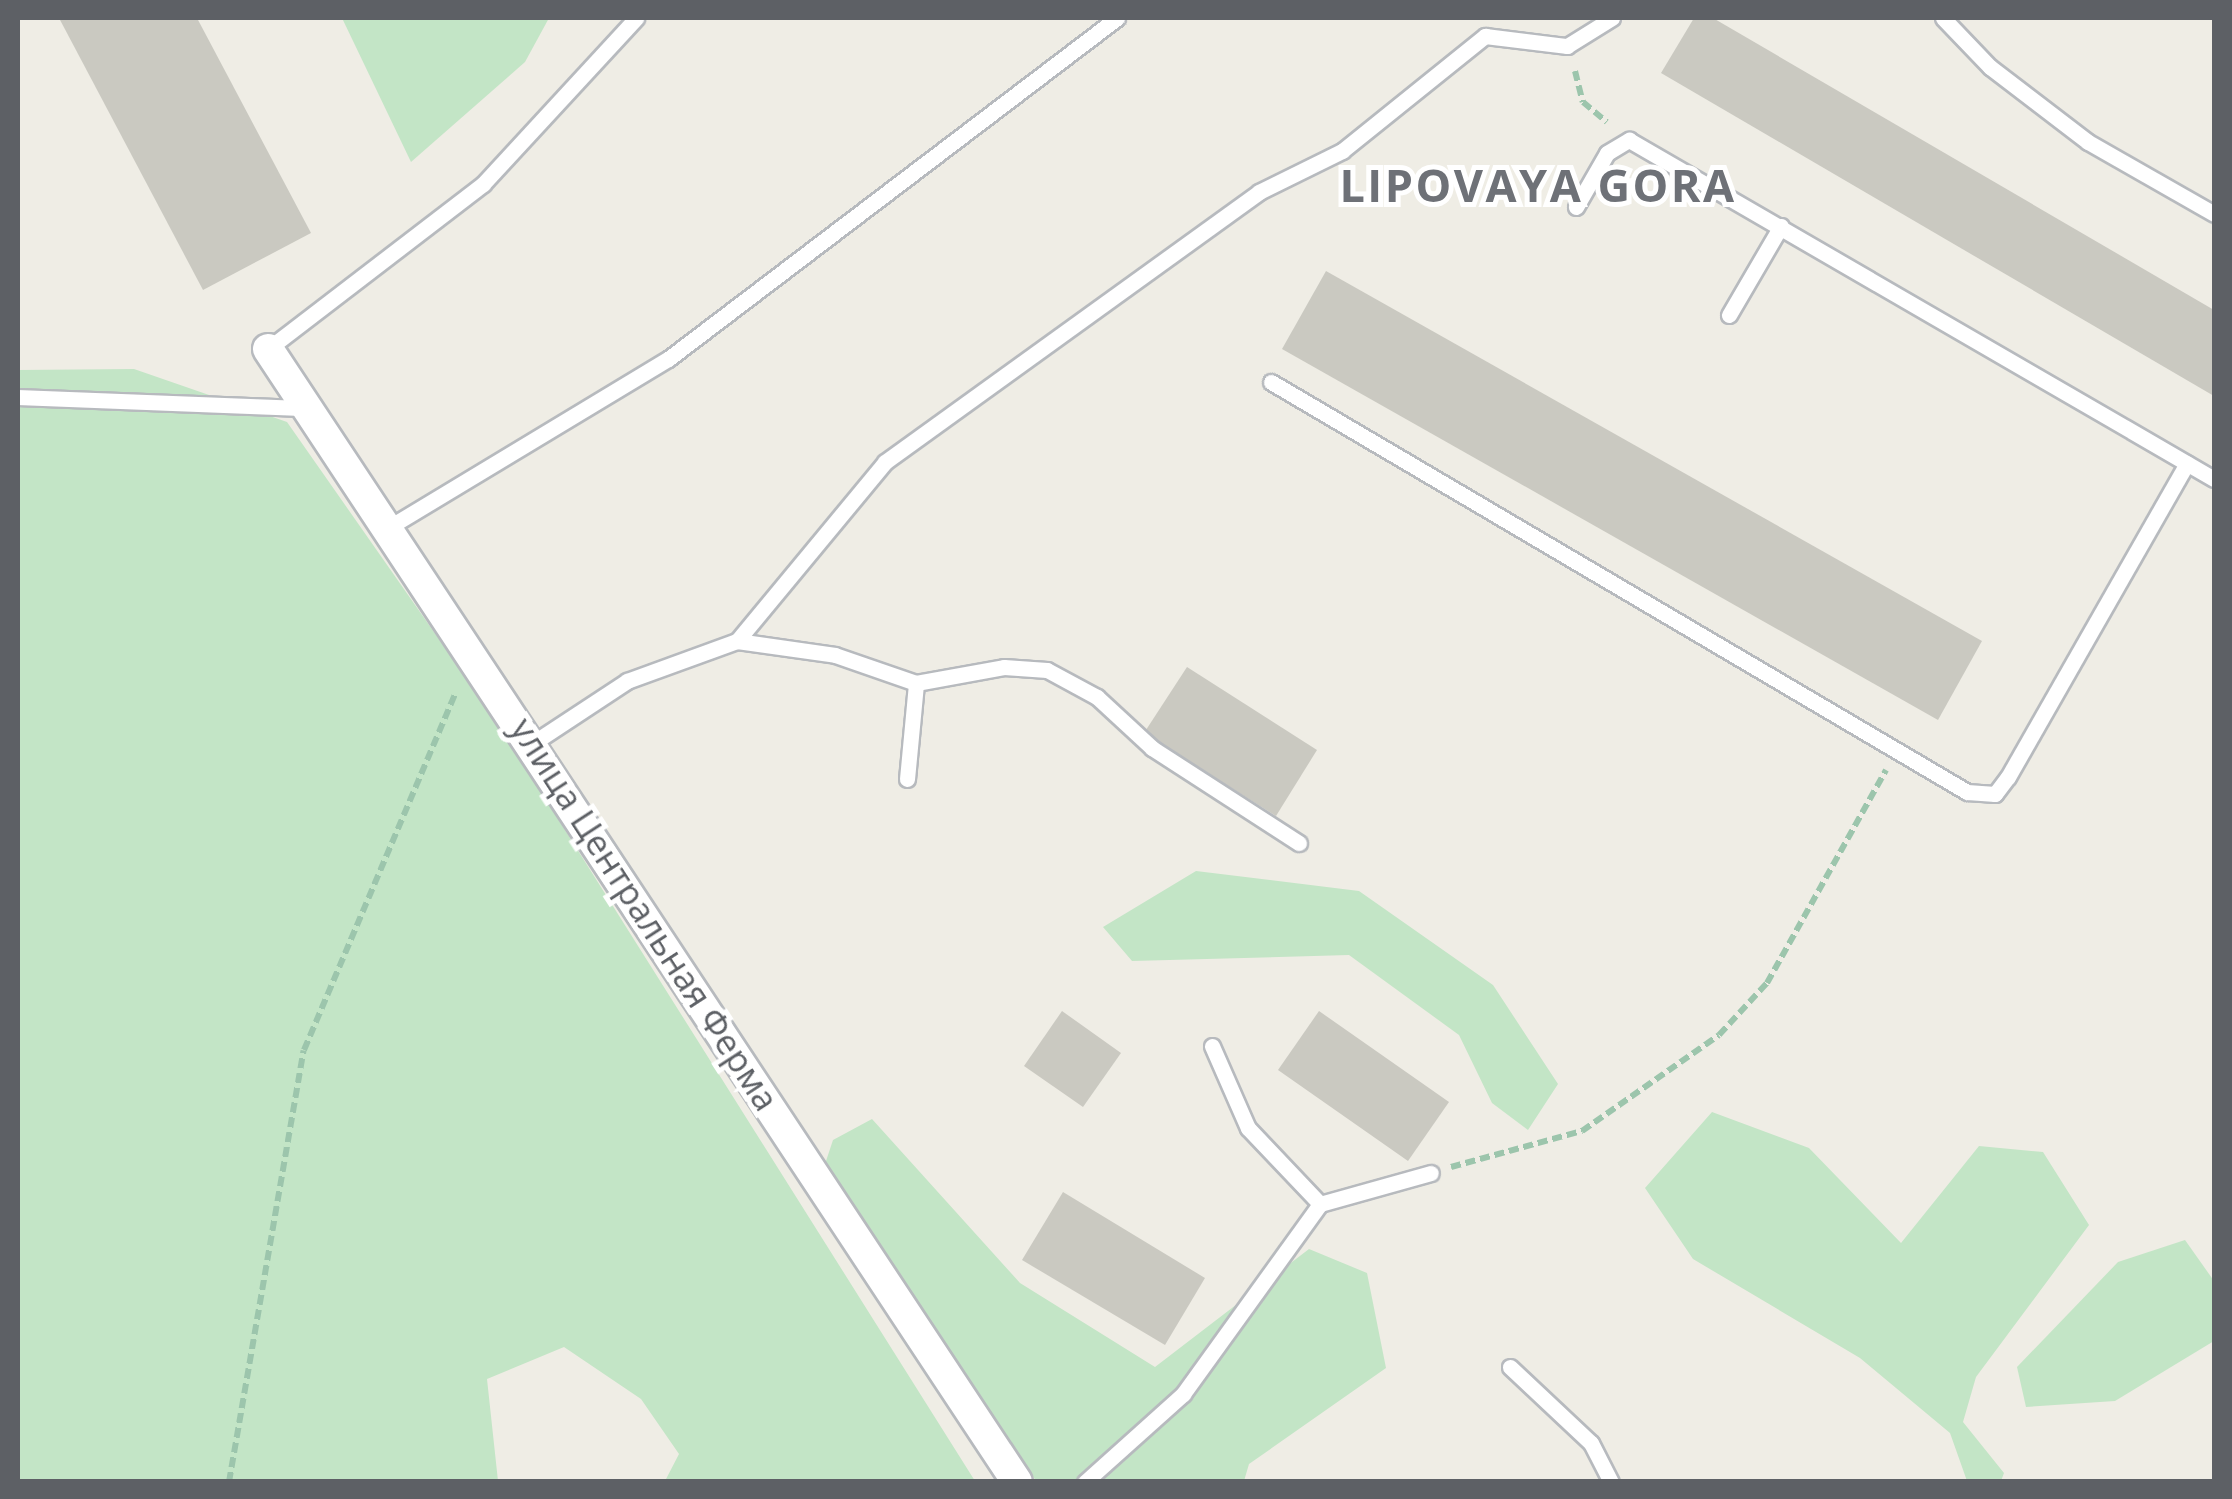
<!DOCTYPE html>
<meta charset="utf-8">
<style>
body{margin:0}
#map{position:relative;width:2232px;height:1499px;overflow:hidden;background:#efede5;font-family:"Open Sans",sans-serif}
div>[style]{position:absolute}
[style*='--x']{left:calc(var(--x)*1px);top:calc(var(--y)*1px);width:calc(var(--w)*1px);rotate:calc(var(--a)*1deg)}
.green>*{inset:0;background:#c3e5c6}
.building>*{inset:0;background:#cac9c1}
.path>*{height:6px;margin-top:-3px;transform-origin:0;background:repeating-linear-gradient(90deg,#9cc5ac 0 10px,transparent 0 15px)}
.roads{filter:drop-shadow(2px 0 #b7babe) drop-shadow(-2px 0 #b7babe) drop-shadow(0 2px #b7babe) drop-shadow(0 -2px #b7babe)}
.service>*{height:15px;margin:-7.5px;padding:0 7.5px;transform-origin:7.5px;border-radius:7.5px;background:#fff}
.minor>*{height:30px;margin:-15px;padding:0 15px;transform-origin:15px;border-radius:15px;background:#fff}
span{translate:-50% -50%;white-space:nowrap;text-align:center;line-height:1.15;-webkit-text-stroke:10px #fff;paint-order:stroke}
.street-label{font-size:35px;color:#5d6065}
.district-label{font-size:45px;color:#6e7177;font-weight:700;letter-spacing:2.5px}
.frame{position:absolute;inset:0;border:20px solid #5d6065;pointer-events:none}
</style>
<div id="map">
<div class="green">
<div style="clip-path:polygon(342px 18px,549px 18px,525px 62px,411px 162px)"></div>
<div style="clip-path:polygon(134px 369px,287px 422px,497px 722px,975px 1481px,665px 1481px,679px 1454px,641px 1399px,564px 1347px,487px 1379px,498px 1481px,18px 1481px,18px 370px)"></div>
<div style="clip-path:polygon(1196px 871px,1359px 891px,1493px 985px,1558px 1084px,1528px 1130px,1492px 1103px,1459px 1035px,1349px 955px,1132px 961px,1103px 927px)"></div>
<div style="clip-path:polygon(1712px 1112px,1809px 1148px,1901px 1243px,1979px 1146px,2043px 1152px,2089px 1225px,1976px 1377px,1963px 1422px,2004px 1473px,2001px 1481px,1967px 1481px,1950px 1433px,1860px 1358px,1693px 1259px,1645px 1188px)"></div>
<div style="clip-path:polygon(872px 1119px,1020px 1283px,1155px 1367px,1309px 1249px,1367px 1273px,1386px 1368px,1249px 1464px,1244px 1481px,1036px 1481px,825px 1164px,833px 1140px)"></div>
<div style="clip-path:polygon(2185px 1240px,2214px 1281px,2214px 1341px,2115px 1401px,2026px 1407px,2017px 1367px,2118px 1262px)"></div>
</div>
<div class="building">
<div style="clip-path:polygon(59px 18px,197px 18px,311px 233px,203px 290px)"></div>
<div style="clip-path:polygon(1694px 18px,1713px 18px,2214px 310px,2214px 396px,1661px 73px)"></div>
<div style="clip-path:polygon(1326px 271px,1982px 641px,1938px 720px,1282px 349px)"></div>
<div style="clip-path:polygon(1187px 667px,1317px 750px,1276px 816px,1144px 733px)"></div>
<div style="clip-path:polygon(1062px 1011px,1121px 1053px,1083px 1107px,1024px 1066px)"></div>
<div style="clip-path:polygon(1319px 1011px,1449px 1102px,1408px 1161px,1278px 1070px)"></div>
<div style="clip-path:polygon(1063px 1192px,1205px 1278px,1165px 1345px,1022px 1260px)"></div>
</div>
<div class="path">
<div style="--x:1575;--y:71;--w:32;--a:76"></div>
<div style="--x:1583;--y:102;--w:31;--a:40"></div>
<div style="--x:1451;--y:1167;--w:136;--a:-15.4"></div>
<div style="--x:1582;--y:1131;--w:167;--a:-35"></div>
<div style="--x:1719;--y:1035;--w:71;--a:-47.3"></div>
<div style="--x:1767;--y:983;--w:244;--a:-60.8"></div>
<div style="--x:229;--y:1482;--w:438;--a:-80.2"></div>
<div style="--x:304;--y:1050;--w:386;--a:-67"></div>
</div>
<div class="roads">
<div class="service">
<div style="--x:1943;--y:18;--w:68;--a:46.2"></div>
<div style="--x:1990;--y:67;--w:123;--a:37.4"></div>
<div style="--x:2088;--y:142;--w:145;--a:29.7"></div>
<div style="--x:1576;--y:207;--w:62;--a:-60.1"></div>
<div style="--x:1607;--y:153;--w:26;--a:-31"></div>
<div style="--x:1629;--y:140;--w:676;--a:30.09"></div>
<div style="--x:1729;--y:315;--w:103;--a:-59.7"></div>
<div style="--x:268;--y:349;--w:271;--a:-37.5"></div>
<div style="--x:483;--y:184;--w:226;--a:-47.3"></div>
<div style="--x:1271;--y:382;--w:808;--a:30.5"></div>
<div style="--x:1967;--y:792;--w:28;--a:4"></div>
<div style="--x:1995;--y:794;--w:21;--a:-53"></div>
<div style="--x:2008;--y:777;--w:361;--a:-60.3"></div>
<div style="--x:18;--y:397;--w:289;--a:2.2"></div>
<div style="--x:391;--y:526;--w:323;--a:-31.1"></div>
<div style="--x:668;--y:359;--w:564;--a:-37.22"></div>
<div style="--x:737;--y:641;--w:99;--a:8.1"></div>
<div style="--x:835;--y:655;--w:86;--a:19.1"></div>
<div style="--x:916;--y:683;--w:89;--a:-10.3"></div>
<div style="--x:1004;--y:667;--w:43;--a:4"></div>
<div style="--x:1047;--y:670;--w:57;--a:28.4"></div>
<div style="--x:1097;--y:697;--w:75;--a:42.8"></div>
<div style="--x:1152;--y:748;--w:175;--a:32.9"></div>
<div style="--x:533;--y:743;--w:113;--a:-33.4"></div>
<div style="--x:627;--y:681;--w:117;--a:-20"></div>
<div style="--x:737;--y:641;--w:232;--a:-50.4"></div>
<div style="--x:885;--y:462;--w:461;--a:-35.8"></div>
<div style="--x:1259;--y:192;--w:93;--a:-26.3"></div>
<div style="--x:1342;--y:151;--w:184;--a:-38.8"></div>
<div style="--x:1485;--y:36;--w:83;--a:7"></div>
<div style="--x:1567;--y:46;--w:53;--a:-31.9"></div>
<div style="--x:907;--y:779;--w:96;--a:-84.6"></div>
<div style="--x:1212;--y:1046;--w:90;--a:66.3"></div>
<div style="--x:1248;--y:1128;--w:105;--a:46.5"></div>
<div style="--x:1510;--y:1367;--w:111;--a:43.2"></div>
<div style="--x:1591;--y:1443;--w:44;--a:62.9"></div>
<div style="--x:1085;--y:1482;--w:132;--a:-41.9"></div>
<div style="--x:1183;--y:1394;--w:234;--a:-54.2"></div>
<div style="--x:1320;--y:1204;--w:115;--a:-15.6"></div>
</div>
<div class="minor">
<div style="--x:268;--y:349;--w:1358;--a:56.53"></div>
</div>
</div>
<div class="street-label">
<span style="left:645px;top:914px;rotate:57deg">улица Центральная Ферма</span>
</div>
<div class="district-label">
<span style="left:1538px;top:185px">LIPOVAYA GORA</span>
</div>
<div class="frame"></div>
</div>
